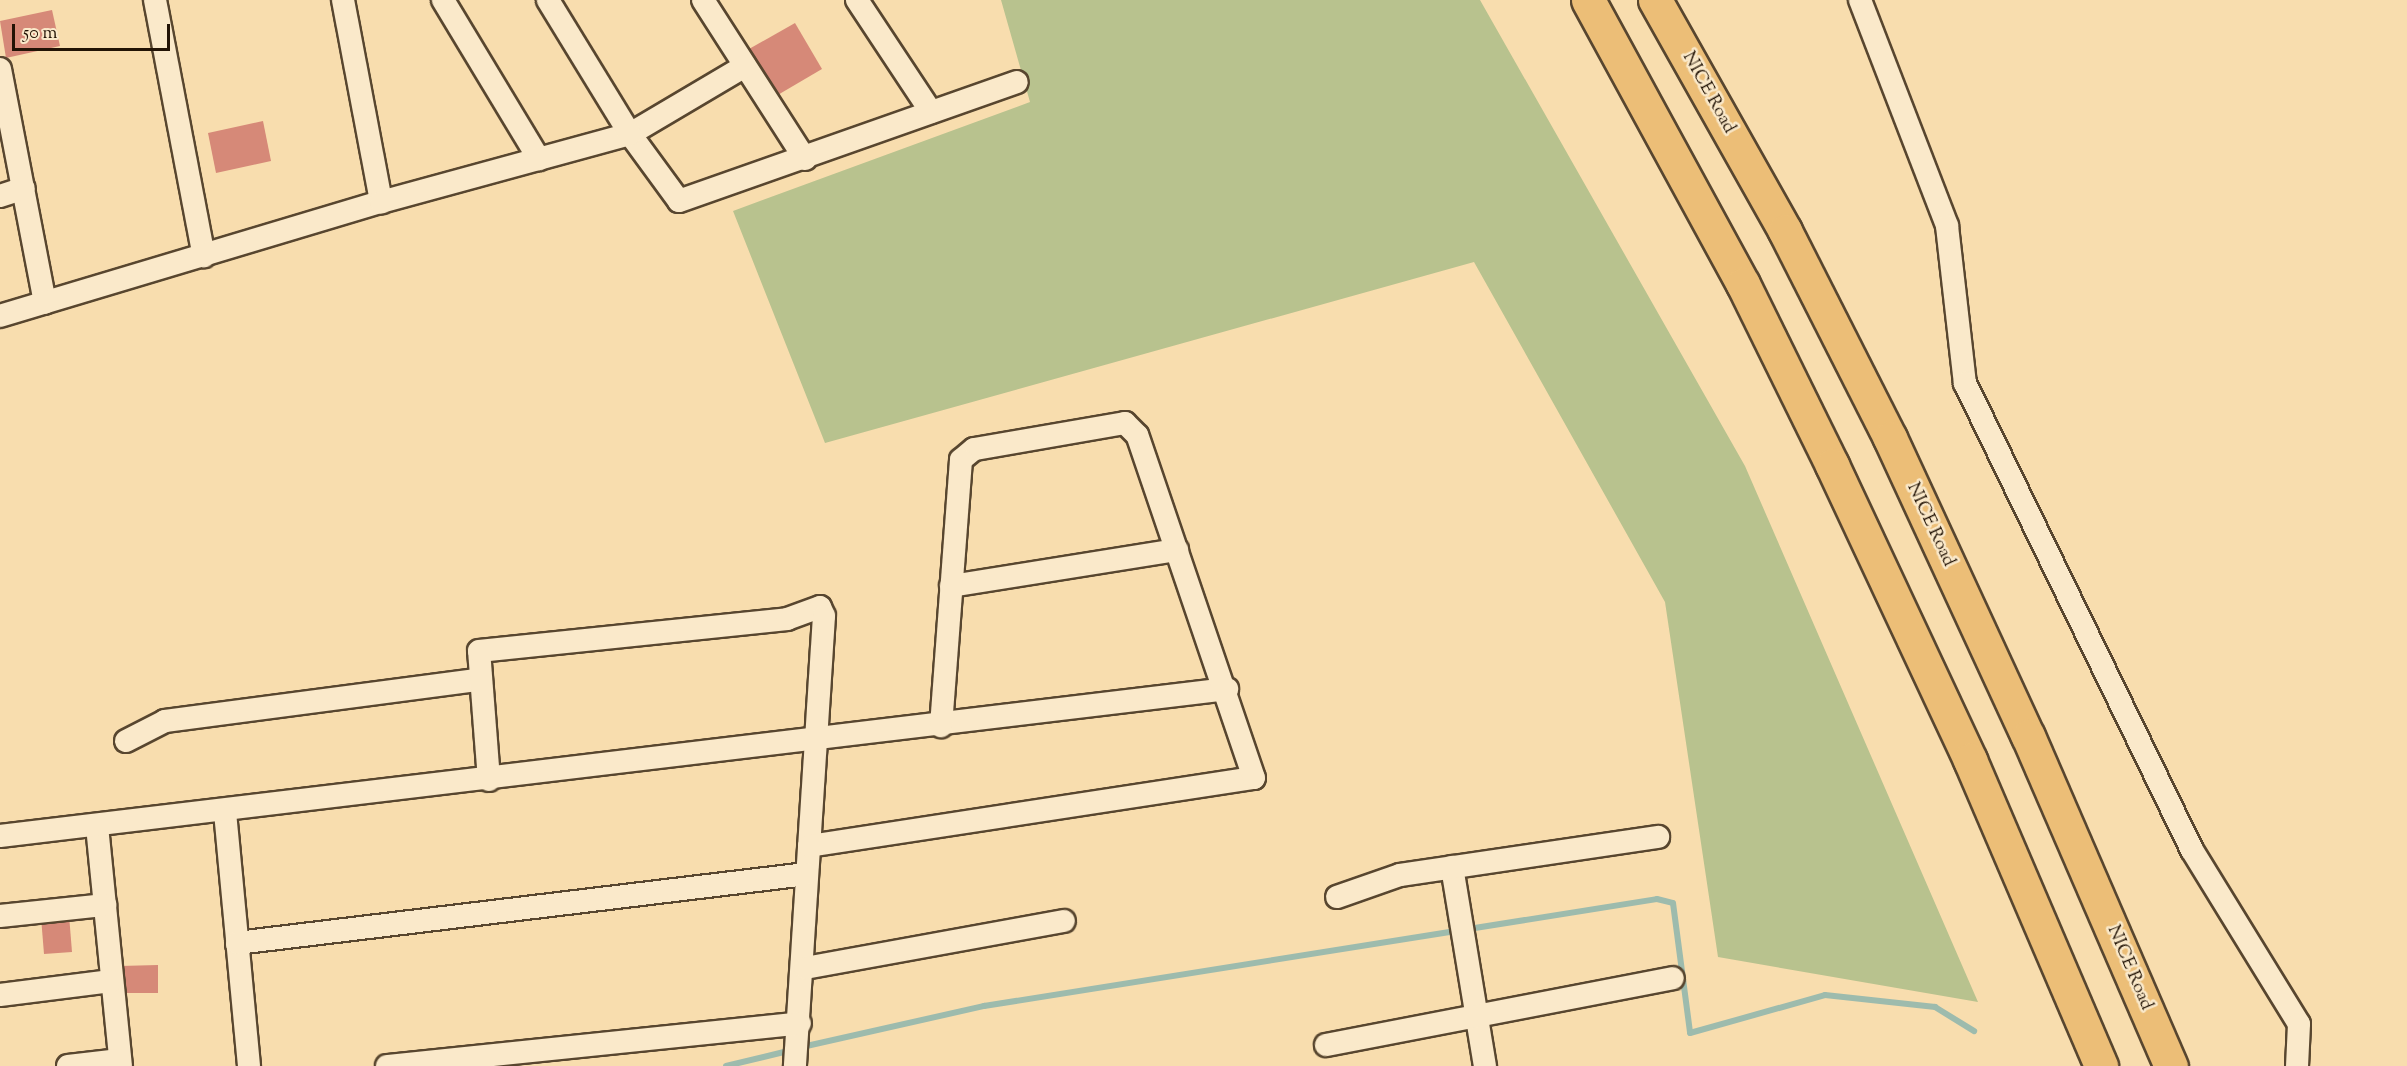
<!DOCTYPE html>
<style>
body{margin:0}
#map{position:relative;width:2407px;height:1066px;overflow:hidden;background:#f8ddae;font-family:"Sorts Mill Goudy",serif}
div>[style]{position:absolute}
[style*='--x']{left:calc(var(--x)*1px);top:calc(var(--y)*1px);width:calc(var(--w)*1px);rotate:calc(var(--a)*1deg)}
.green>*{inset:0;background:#b8c28e}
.stream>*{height:6px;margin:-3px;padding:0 3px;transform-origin:3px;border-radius:3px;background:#9dbbad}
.building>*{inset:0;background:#d68978}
.roads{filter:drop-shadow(2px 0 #58462f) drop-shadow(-2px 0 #58462f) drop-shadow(0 2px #58462f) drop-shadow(0 -2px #58462f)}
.minor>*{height:22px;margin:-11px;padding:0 11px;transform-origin:11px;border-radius:11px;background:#fae9ca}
.highway>*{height:33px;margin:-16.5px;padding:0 16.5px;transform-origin:16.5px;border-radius:16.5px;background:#ecbe77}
span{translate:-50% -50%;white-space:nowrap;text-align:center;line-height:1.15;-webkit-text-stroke:5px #fae9ca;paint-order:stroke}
.street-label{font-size:18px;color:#221305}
.scale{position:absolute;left:12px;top:24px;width:158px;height:27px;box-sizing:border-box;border:3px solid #221305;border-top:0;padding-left:8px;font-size:18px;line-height:21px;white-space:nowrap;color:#221305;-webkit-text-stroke:4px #fae9ca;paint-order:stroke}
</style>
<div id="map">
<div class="green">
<div style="clip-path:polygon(1001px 0,1480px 0,1745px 466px,1978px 1002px,1718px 957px,1665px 602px,1474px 262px,825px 443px,733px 211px,1030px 102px)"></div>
</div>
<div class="stream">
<div style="--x:802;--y:1047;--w:187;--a:-12.7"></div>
<div style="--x:984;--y:1006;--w:681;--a:-9.03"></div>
<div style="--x:1657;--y:899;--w:16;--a:14"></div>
<div style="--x:1673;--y:903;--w:131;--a:82.5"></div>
<div style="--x:1690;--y:1033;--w:140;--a:-15.7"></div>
<div style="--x:1825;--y:995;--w:111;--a:6.2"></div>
<div style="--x:1935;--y:1007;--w:46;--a:31.6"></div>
<div style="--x:726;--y:1066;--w:68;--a:-13.6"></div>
</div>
<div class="building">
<div style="clip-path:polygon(52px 10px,60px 46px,6px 58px,0 21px)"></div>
<div style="clip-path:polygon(795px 23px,822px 69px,776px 96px,749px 49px)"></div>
<div style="clip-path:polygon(263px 121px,271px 161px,216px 173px,208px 133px)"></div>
<div style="clip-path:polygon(69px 915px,72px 952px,44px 954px,41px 917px)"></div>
<div style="clip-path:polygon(158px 965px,158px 993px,121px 993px,120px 966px)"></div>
</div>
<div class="roads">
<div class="minor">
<div style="--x:155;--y:0;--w:261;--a:79.2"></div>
<div style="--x:343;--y:0;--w:206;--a:79.3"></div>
<div style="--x:443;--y:0;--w:186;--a:58.9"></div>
<div style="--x:703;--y:0;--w:189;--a:57.3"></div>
<div style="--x:857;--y:0;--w:134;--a:56.5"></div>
<div style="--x:1860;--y:0;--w:242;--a:68.9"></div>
<div style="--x:1947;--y:226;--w:158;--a:83.5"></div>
<div style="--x:1965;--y:383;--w:519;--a:64.08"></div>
<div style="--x:2192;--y:850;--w:204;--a:58.4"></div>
<div style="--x:2299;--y:1024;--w:42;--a:92.7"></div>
<div style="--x:745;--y:66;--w:134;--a:149.4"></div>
<div style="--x:630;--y:134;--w:83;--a:53.8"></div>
<div style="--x:679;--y:201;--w:358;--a:-19.4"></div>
<div style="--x:0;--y:69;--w:238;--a:79.1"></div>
<div style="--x:0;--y:196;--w:25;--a:-18"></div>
<div style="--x:0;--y:316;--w:398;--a:-16.7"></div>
<div style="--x:381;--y:202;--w:258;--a:-15.3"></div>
<div style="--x:630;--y:134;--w:157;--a:-121.5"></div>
<div style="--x:951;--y:586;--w:229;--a:-9.1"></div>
<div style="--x:126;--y:741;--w:44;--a:-27.1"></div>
<div style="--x:165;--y:721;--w:316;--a:-7.5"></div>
<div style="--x:489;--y:780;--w:129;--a:-94.4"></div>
<div style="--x:479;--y:651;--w:310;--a:-5.9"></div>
<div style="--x:787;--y:619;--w:35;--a:-20"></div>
<div style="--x:820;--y:607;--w:10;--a:66"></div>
<div style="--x:824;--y:616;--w:451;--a:93.7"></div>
<div style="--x:225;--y:812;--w:255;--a:84.6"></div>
<div style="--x:97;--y:826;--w:241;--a:84.3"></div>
<div style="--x:0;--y:836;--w:1236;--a:-6.83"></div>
<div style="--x:809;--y:846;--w:450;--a:-8.7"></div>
<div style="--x:1254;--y:778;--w:362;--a:-108.8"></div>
<div style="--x:1137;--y:435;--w:17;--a:-135"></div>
<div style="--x:1125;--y:423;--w:153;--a:170.2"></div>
<div style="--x:974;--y:449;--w:17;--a:140"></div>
<div style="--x:961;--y:460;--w:267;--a:94.3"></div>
<div style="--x:1452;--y:867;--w:202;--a:80.6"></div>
<div style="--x:1337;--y:897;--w:67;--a:-19.2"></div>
<div style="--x:1400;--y:875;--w:261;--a:-8.4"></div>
<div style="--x:0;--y:916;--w:106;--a:-6"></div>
<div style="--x:237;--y:943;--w:573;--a:-6.91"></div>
<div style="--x:805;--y:968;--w:263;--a:-10.3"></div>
<div style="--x:0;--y:995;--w:112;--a:-7.2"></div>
<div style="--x:1326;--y:1045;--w:353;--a:-10.9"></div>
<div style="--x:68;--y:1066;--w:52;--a:-6.6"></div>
<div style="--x:387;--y:1066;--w:415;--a:-5.9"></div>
</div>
<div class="highway">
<div style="--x:1588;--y:0;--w:324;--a:61.4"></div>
<div style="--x:1743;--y:284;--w:202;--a:63.8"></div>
<div style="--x:1832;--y:465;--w:326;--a:64.9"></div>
<div style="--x:1970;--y:760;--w:333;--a:66.8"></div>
<div style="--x:1655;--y:0;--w:265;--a:60.6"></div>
<div style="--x:1785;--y:231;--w:232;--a:63.1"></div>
<div style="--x:1890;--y:438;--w:328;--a:65.2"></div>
<div style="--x:2028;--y:736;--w:360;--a:66.6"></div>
</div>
</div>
<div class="street-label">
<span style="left:1708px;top:93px;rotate:61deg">NICE Road</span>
<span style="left:1930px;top:525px;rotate:65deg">NICE Road</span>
<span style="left:2129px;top:968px;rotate:67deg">NICE Road</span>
</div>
<div class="scale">50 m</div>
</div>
